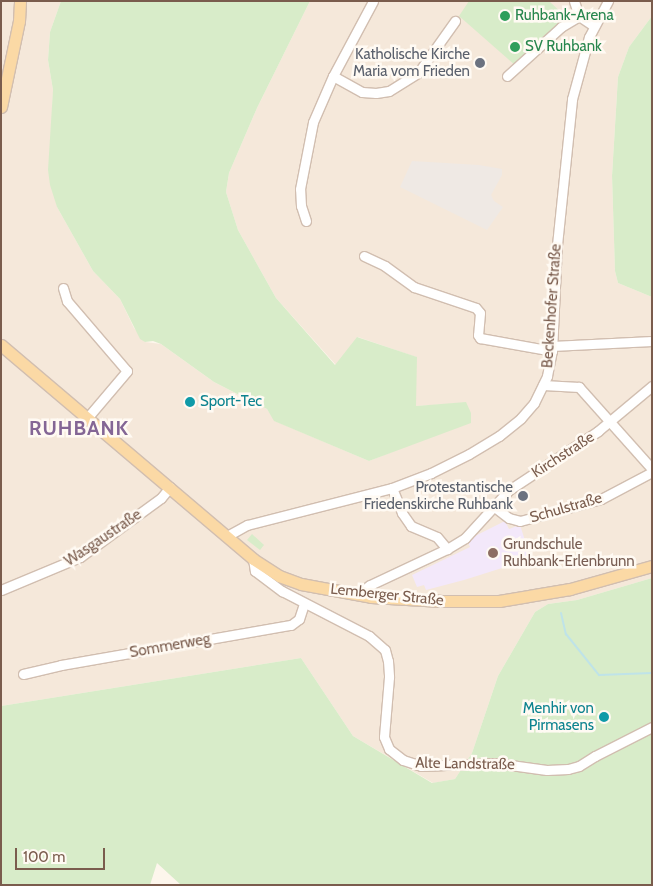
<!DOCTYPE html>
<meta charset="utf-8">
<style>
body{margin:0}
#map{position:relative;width:653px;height:886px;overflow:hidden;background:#fdf6ec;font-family:Cabin,sans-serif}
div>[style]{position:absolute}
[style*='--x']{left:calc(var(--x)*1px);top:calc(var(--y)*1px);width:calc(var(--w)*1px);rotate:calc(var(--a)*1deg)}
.residential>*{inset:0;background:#f5e8da}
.industrial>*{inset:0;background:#efe9e4}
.education>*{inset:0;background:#f3e8fa}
.green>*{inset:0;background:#d8ecc9}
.stream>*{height:2px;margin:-1px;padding:0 1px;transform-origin:1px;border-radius:1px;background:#bfe3e8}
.roads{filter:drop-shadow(1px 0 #d1beb0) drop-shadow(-1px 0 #d1beb0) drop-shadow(0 1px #d1beb0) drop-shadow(0 -1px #d1beb0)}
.minor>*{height:9px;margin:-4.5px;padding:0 4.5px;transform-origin:4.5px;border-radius:4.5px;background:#fff}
.major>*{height:11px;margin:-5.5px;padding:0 5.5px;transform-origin:5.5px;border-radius:5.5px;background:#fbd9a5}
.dots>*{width:14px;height:14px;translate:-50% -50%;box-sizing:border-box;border:2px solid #fffaf3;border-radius:50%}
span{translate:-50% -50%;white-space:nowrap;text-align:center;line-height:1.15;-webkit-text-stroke:5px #fffaf3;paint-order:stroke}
.leisure-label{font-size:15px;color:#27864d}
.left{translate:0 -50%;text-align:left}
.worship-label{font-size:15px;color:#5b616d}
.right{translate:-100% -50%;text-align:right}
.street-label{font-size:15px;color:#7a5c4d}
.culture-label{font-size:15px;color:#0d838f}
.education-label{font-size:15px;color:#785e54}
.district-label{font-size:20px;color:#846695;font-weight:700;letter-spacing:1px}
.frame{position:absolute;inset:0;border:2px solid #7a5c4d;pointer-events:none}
.scale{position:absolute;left:15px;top:848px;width:90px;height:22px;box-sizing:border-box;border:2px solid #7a5c4d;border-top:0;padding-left:6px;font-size:15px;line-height:18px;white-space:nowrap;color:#7a5c4d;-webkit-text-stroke:4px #fffaf3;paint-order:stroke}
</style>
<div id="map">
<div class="residential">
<div style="clip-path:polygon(1px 1px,61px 1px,50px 32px,48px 60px,53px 90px,52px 125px,57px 207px,93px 271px,120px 299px,134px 328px,145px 342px,161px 344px,214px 382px,267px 409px,275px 421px,369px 461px,407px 446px,466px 403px,416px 406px,416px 357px,358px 337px,336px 365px,276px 298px,238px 230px,226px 192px,229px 173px,257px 108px,310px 1px,652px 1px,652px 16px,629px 47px,618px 77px,612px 176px,615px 271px,618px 283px,652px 297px,652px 578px,577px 600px,548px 604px,535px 612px,498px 676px,472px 753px,455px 779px,433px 783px,353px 736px,301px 658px,1px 706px)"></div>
</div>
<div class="industrial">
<div style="clip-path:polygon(412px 161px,479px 165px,502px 169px,502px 175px,491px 195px,494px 201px,503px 207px,487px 230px,400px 187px)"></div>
</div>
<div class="education">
<div style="clip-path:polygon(505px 521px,509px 529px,520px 525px,531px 559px,464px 580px,426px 590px,424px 585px,417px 587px,412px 575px,470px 547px,467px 540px)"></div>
</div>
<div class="green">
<div style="clip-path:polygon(61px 1px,310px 1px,257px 108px,229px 173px,226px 192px,238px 230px,276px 298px,335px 365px,357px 337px,417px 357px,416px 406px,466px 402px,471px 413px,471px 423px,369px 461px,274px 421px,267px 409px,214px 382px,161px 344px,153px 341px,145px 342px,140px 339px,120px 299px,93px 271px,57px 207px,50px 185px,48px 170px,53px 90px,48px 60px,50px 32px)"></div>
<div style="clip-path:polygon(469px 1px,549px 1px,566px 17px,516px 66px,459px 16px)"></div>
<div style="clip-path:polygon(652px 16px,652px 297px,618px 283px,615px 271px,612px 176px,618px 77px,629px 47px)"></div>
<div style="clip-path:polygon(252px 534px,264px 545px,260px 550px,247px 540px)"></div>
<div style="clip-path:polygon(652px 578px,652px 885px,181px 885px,157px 863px,150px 885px,1px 885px,1px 706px,301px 658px,353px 736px,432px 783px,455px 779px,472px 753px,498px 676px,535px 612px,548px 604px,577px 600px)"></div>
</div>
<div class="stream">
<div style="--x:561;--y:613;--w:22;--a:77"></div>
<div style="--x:566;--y:634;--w:53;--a:51.2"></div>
<div style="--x:599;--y:675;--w:53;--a:-2.2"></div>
</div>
<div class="roads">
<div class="minor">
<div style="--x:574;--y:1;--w:16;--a:72"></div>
<div style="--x:579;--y:16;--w:18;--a:34"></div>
<div style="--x:333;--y:76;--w:33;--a:29"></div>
<div style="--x:362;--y:92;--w:14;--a:4"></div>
<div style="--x:376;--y:93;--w:13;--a:-9"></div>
<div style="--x:389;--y:91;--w:34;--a:-32"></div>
<div style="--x:418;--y:73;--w:64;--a:-54.6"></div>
<div style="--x:507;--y:76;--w:73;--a:-42.2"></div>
<div style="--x:561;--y:27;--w:21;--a:-31"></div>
<div style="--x:306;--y:221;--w:16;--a:-108"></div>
<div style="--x:301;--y:206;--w:17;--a:-93"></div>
<div style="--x:300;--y:189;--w:68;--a:-79"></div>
<div style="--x:313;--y:122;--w:50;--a:-66.5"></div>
<div style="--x:333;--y:76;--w:85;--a:-61.9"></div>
<div style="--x:364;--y:256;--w:23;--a:25"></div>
<div style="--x:385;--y:266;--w:36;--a:36"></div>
<div style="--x:414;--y:287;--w:65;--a:18.7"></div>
<div style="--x:476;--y:308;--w:6;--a:51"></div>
<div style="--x:480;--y:313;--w:22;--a:95"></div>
<div style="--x:478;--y:335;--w:4;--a:56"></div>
<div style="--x:480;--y:338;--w:73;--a:10.2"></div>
<div style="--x:63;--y:288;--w:14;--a:73"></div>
<div style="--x:67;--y:301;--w:92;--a:49.4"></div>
<div style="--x:127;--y:371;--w:60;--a:130.3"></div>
<div style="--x:552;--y:346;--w:100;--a:-2.9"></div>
<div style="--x:543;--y:385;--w:36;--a:3"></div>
<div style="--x:579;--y:387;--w:110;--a:48.3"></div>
<div style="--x:392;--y:488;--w:27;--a:68"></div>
<div style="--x:402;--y:513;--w:16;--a:55"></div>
<div style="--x:411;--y:526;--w:28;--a:23"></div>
<div style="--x:437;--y:537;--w:16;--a:50"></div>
<div style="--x:493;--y:506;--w:20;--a:37"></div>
<div style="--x:509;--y:518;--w:11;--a:15"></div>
<div style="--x:520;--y:521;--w:84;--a:-15.2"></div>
<div style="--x:601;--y:499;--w:58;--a:-27.9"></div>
<div style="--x:227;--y:536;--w:23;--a:-29"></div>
<div style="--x:247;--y:525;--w:150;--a:-14.3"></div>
<div style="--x:392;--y:488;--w:42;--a:-21"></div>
<div style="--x:431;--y:473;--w:42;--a:-26.6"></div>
<div style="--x:469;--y:454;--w:35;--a:-31"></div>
<div style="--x:499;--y:436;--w:28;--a:-39"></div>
<div style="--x:521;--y:418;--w:20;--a:-49"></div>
<div style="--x:534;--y:403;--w:30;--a:-64"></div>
<div style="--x:547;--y:376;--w:25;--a:-79"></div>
<div style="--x:552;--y:351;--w:106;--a:-87.3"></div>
<div style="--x:557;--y:245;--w:147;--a:-84.1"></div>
<div style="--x:572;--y:99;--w:64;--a:-74.7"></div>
<div style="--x:589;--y:37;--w:41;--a:-62.2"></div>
<div style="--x:253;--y:559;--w:12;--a:81"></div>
<div style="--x:255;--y:571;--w:34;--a:37"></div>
<div style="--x:282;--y:591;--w:98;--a:27.3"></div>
<div style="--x:369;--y:636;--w:21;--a:41"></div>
<div style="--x:385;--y:650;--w:11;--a:75"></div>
<div style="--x:388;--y:661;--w:16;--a:86"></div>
<div style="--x:389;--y:677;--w:60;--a:94.8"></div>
<div style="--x:384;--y:737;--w:13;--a:67"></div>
<div style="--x:389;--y:749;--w:18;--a:38"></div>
<div style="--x:403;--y:760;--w:19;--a:18"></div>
<div style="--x:421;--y:766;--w:75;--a:-2.3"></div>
<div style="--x:496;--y:763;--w:51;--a:7.8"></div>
<div style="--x:547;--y:770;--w:21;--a:-3"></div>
<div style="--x:568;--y:769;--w:11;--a:-15"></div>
<div style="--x:579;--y:766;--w:19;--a:-32"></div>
<div style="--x:595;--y:756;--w:64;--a:-27"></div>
<div style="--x:1;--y:590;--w:86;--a:-22.7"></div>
<div style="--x:80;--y:557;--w:100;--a:-36.1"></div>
<div style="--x:161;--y:498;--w:14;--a:-51"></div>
<div style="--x:357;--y:595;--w:16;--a:-38"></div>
<div style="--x:370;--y:585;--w:85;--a:-25.1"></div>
<div style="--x:447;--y:549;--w:21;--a:-31"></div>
<div style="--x:465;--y:538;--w:65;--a:-47.5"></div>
<div style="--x:509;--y:490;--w:107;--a:-33.5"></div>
<div style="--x:598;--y:431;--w:70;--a:-39.8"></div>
<div style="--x:23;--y:674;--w:39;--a:-13"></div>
<div style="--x:61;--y:665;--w:233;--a:-9.9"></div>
<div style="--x:291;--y:625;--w:10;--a:-37"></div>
<div style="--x:299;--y:619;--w:16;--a:-72"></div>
</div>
<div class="major">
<div style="--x:1;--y:107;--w:88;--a:-78.2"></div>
<div style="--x:19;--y:21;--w:20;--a:-87"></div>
<div style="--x:1;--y:345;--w:331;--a:40.3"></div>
<div style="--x:253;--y:559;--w:31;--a:33"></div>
<div style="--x:279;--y:576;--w:23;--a:20"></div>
<div style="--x:301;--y:584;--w:71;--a:10.5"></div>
<div style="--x:371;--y:597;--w:71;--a:3.2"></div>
<div style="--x:442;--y:601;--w:57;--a:0"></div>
<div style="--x:499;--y:601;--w:72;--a:-9.6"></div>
<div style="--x:570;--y:589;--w:85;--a:-15.7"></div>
</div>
</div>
<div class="dots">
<div style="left:505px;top:16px;background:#2e9e5b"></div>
<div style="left:515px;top:47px;background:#2e9e5b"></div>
<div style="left:480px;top:63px;background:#6b7280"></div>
<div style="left:190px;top:402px;background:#0f9aa8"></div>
<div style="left:523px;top:496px;background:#6b7280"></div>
<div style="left:493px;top:553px;background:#8d6e63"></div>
<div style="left:604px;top:717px;background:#0f9aa8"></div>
</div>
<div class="leisure-label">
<span class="left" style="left:515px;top:16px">Ruhbank-Arena</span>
<span class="left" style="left:525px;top:47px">SV Ruhbank</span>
</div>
<div class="worship-label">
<span class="right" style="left:470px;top:63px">Katholische Kirche<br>Maria vom Frieden</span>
<span class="right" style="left:513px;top:496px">Protestantische<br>Friedenskirche Ruhbank</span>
</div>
<div class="street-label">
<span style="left:552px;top:306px;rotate:-86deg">Beckenhofer Straße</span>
<span style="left:563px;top:455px;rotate:-33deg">Kirchstraße</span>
<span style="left:566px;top:508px;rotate:-16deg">Schulstraße</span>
<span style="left:103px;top:538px;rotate:-34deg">Wasgaustraße</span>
<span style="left:387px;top:595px;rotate:6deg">Lemberger Straße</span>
<span style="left:170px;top:646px;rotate:-10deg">Sommerweg</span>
<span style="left:465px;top:764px;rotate:1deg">Alte Landstraße</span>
</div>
<div class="culture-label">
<span class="left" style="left:200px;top:402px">Sport-Tec</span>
<span class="right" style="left:594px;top:717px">Menhir von<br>Pirmasens</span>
</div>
<div class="education-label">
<span class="left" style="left:503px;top:553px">Grundschule<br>Ruhbank-Erlenbrunn</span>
</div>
<div class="district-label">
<span style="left:79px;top:428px">RUHBANK</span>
</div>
<div class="frame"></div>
<div class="scale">100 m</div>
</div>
